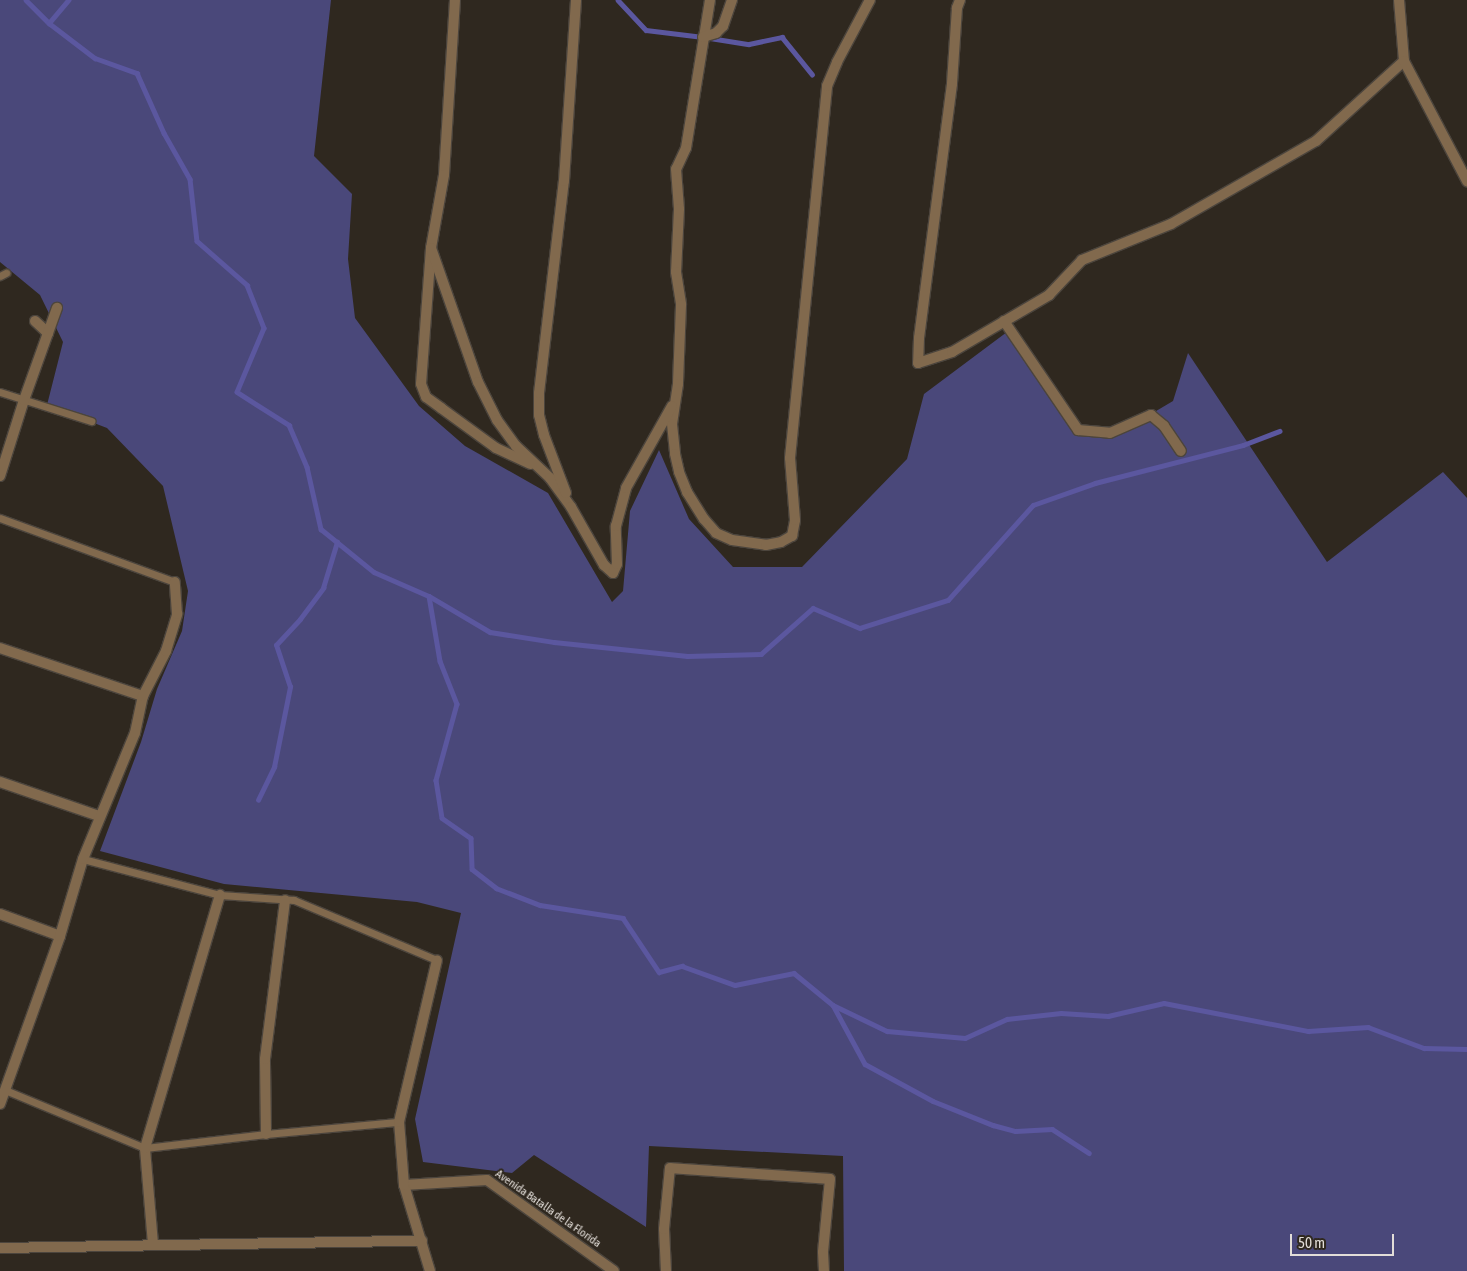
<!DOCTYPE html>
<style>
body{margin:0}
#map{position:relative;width:1467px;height:1271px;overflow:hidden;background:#2f281f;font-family:"Asap Condensed",sans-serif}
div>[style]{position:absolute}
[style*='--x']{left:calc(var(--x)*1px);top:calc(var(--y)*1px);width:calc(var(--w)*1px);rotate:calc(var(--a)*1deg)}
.green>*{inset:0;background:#4a487a}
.stream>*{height:4.5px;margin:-2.25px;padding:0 2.25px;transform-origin:2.25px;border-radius:2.25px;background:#5b579f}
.roads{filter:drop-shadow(1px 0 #4c453d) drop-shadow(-1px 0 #4c453d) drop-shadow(0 1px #4c453d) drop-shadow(0 -1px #4c453d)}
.lane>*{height:7px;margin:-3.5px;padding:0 3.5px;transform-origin:3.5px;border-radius:3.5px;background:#81694d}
.street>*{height:10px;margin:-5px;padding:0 5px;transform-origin:5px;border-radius:5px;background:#81694d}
span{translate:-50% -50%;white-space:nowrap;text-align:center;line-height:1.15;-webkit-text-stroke:4px #2f281f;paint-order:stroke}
.street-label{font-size:12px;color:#e2ddd8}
.scale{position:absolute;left:1290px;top:1234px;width:104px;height:22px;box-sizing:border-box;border:2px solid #e2ddd8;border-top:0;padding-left:6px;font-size:15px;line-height:18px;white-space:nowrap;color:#e2ddd8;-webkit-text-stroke:4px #2f281f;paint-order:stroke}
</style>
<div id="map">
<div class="green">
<div style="clip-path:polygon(0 0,331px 0,314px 156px,352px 194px,348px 259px,355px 318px,419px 406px,465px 446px,548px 493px,612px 602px,623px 591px,630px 511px,659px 450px,689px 519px,733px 567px,802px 567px,907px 459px,924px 394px,1007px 332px,1075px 425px,1124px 430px,1173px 401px,1188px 353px,1327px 562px,1443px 472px,1467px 498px,1467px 1271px,844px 1271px,843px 1156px,649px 1146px,646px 1227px,534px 1155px,512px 1173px,423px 1162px,415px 1119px,461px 913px,417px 902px,224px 884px,100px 851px,141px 742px,157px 689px,182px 631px,188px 591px,163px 486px,107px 428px,47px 405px,63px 342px,40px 295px,0 262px)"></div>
</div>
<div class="stream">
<div style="--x:26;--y:0;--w:33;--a:45"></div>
<div style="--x:49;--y:23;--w:58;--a:37.3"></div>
<div style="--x:95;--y:58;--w:45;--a:19.7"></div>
<div style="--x:137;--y:73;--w:66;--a:65.8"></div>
<div style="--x:164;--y:133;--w:53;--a:60.5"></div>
<div style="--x:190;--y:179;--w:62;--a:83.6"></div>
<div style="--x:197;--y:241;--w:67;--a:41.3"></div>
<div style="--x:247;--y:285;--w:46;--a:68.4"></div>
<div style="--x:264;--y:328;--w:69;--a:112.9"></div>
<div style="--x:237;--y:392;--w:62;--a:32.4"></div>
<div style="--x:289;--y:425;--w:46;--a:66.8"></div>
<div style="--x:307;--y:467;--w:64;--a:77.3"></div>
<div style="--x:321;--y:529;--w:68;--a:39.1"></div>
<div style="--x:374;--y:572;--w:60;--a:23.6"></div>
<div style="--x:429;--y:596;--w:71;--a:30.5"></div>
<div style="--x:490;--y:632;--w:65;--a:8.9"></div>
<div style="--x:554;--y:642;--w:134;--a:6"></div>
<div style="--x:687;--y:656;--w:74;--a:-1.5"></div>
<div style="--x:761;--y:654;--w:69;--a:-41.5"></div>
<div style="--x:813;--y:608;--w:51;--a:23.1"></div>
<div style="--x:860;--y:628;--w:92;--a:-17.7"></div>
<div style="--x:948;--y:600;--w:127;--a:-48.2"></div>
<div style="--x:1033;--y:505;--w:66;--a:-19.5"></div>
<div style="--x:1095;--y:483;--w:153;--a:-14.4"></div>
<div style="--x:1243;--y:445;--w:39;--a:-21"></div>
<div style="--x:618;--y:0;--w:41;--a:47"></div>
<div style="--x:646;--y:30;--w:57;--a:7"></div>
<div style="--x:49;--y:23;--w:30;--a:-50"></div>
<div style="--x:710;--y:38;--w:39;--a:9"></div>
<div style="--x:749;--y:44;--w:34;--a:-12"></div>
<div style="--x:782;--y:37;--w:48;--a:51"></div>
<div style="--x:429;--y:596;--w:66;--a:80.4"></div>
<div style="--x:440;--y:661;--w:46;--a:68.4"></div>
<div style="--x:457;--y:704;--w:79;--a:105.4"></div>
<div style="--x:436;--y:780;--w:38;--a:81"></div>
<div style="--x:442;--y:818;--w:35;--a:35"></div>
<div style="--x:471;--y:838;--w:31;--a:88"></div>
<div style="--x:472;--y:869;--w:31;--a:38"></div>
<div style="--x:496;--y:888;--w:47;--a:21.1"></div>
<div style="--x:540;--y:905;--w:84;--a:8.9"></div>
<div style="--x:623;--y:918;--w:65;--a:56.3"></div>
<div style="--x:659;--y:972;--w:24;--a:-15"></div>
<div style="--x:682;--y:966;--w:56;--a:19.7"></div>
<div style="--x:735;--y:985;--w:60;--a:-11.5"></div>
<div style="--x:794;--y:973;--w:50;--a:39.4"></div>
<div style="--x:833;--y:1005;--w:60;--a:25.7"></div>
<div style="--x:887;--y:1031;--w:78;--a:5.1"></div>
<div style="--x:965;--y:1038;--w:46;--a:-24.3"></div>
<div style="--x:1007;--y:1019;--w:54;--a:-6.3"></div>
<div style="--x:1061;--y:1013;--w:47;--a:3.7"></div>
<div style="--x:1108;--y:1016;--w:57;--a:-13.1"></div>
<div style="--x:1164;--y:1003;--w:147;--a:11"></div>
<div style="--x:1308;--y:1031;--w:60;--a:-3.8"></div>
<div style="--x:1368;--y:1027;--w:60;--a:20.6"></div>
<div style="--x:1424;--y:1048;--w:43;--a:1.3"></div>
<div style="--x:258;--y:800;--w:37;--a:-64"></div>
<div style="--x:274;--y:767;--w:82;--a:-78.7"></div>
<div style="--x:290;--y:687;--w:44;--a:-108.4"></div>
<div style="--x:276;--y:645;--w:35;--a:-47"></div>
<div style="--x:300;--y:619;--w:39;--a:-53"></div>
<div style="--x:323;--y:588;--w:48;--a:-73.1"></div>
<div style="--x:833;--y:1005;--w:67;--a:61.5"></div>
<div style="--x:865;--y:1064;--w:77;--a:28.6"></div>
<div style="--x:933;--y:1101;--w:65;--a:21.8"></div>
<div style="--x:993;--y:1125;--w:23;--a:15"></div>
<div style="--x:1015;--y:1131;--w:37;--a:-3"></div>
<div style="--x:1052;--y:1129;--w:44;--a:33"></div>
</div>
<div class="roads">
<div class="lane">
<div style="--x:0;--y:276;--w:7;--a:-27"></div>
<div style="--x:0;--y:392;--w:96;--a:17.7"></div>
<div style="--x:0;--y:518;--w:186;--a:20.1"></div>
<div style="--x:83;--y:859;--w:142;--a:14.7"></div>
<div style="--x:220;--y:895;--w:74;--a:3.9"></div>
<div style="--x:294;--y:900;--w:155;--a:22.8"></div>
<div style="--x:5;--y:1090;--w:152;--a:22.5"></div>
<div style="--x:145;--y:1148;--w:122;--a:-6.6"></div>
<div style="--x:266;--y:1134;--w:134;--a:-5.2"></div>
</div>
<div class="street">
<div style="--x:455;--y:0;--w:175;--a:93.6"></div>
<div style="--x:444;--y:175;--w:74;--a:100.1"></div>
<div style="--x:431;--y:248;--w:136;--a:94.2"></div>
<div style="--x:421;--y:384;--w:14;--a:69"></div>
<div style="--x:426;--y:397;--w:19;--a:36"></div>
<div style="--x:441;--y:408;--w:68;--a:36"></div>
<div style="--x:496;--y:448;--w:38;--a:25"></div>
<div style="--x:710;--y:0;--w:150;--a:99.2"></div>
<div style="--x:686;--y:148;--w:23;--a:115"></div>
<div style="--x:676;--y:169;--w:40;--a:85.7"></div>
<div style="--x:679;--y:209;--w:63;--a:92.7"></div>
<div style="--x:676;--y:272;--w:33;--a:81"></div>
<div style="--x:681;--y:305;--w:79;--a:92.2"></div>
<div style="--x:678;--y:384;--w:40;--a:98.5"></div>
<div style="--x:672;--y:424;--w:30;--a:84"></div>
<div style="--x:675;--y:454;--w:18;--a:77"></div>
<div style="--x:679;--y:472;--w:22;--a:68"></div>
<div style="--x:687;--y:492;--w:32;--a:58"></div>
<div style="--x:704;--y:519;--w:18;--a:49"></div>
<div style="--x:716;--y:533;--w:17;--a:24"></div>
<div style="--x:732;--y:540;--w:34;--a:8"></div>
<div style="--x:766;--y:545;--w:15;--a:-11"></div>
<div style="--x:781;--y:542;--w:13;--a:-29"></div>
<div style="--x:792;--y:536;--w:16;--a:-79"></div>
<div style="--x:795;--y:520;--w:62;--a:-94.6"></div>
<div style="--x:790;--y:458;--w:374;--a:-84.3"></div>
<div style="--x:827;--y:86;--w:26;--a:-67"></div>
<div style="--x:837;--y:62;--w:70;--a:-62"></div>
<div style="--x:960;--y:0;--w:9;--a:111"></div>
<div style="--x:957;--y:8;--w:76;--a:93.8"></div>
<div style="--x:952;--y:84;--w:256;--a:97.4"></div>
<div style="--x:919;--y:338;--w:25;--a:92"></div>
<div style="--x:918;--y:363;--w:36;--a:-18"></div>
<div style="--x:952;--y:352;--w:113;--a:-30.4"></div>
<div style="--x:1049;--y:295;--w:48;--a:-46.7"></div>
<div style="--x:1082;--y:260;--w:96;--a:-22"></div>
<div style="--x:1171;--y:224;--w:167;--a:-29.8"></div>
<div style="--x:1316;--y:141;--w:119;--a:-42.3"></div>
<div style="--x:1399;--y:0;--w:61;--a:85.3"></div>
<div style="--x:1404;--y:61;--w:136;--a:62.3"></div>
<div style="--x:703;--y:37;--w:14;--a:-17"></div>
<div style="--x:716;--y:33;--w:10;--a:-45"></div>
<div style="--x:723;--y:26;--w:28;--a:-71"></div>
<div style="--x:431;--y:248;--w:142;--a:70.7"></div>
<div style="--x:478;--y:382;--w:42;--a:63.4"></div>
<div style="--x:497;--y:420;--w:32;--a:54"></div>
<div style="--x:516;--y:446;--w:47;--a:43.3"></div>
<div style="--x:550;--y:478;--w:36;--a:54"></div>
<div style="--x:571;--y:507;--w:67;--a:60.4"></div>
<div style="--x:604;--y:565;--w:12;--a:42"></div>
<div style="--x:613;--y:573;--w:10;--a:-66"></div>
<div style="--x:617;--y:564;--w:38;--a:-92"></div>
<div style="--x:616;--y:526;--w:39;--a:-75"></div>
<div style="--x:626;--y:488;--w:94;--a:-60.7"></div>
<div style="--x:35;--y:321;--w:18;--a:43"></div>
<div style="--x:1004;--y:321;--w:132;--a:55.8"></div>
<div style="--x:1078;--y:430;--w:32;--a:5"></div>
<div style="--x:1110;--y:433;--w:45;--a:-23.7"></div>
<div style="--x:1151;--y:415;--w:17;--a:40"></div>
<div style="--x:1164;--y:426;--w:30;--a:56"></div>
<div style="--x:0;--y:476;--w:80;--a:-72.5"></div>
<div style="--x:24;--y:400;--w:98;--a:-70.3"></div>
<div style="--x:566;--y:493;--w:62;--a:-110.8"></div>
<div style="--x:544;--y:435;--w:21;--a:-104"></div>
<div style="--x:539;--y:415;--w:22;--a:-90"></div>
<div style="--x:539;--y:393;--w:213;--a:-83.3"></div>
<div style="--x:564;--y:181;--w:181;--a:-86.2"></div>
<div style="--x:0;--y:648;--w:151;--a:18.6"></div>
<div style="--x:0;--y:782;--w:105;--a:19"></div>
<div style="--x:0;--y:914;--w:64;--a:20.1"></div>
<div style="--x:0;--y:1104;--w:178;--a:-70.3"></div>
<div style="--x:60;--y:936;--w:80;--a:-73.4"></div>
<div style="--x:83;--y:859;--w:136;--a:-67.6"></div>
<div style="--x:135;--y:733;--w:38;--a:-78"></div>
<div style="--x:143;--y:696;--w:51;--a:-62.9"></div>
<div style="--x:166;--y:651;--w:39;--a:-73"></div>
<div style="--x:177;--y:614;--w:32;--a:-94"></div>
<div style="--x:266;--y:1134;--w:75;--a:-90.8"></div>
<div style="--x:265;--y:1059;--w:160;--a:-82.8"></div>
<div style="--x:404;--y:1185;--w:83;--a:-3.4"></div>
<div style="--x:487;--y:1180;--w:156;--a:35.6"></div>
<div style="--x:153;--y:1244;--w:96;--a:-94.8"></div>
<div style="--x:145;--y:1148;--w:264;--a:-73.5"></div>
<div style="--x:0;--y:1248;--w:422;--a:-1"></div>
<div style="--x:430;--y:1271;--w:90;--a:-106.8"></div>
<div style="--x:404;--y:1185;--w:63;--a:-94.5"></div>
<div style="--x:399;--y:1122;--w:166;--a:-76.8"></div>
<div style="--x:666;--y:1271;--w:42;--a:-92.7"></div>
<div style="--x:664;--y:1229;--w:61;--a:-84.4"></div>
<div style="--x:670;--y:1168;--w:160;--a:3.9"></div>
<div style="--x:830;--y:1179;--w:73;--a:95.5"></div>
<div style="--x:823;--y:1252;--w:19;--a:87"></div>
</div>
</div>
<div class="street-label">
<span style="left:548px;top:1209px;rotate:35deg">Avenida Batalla de la Florida</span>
</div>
<div class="scale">50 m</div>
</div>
